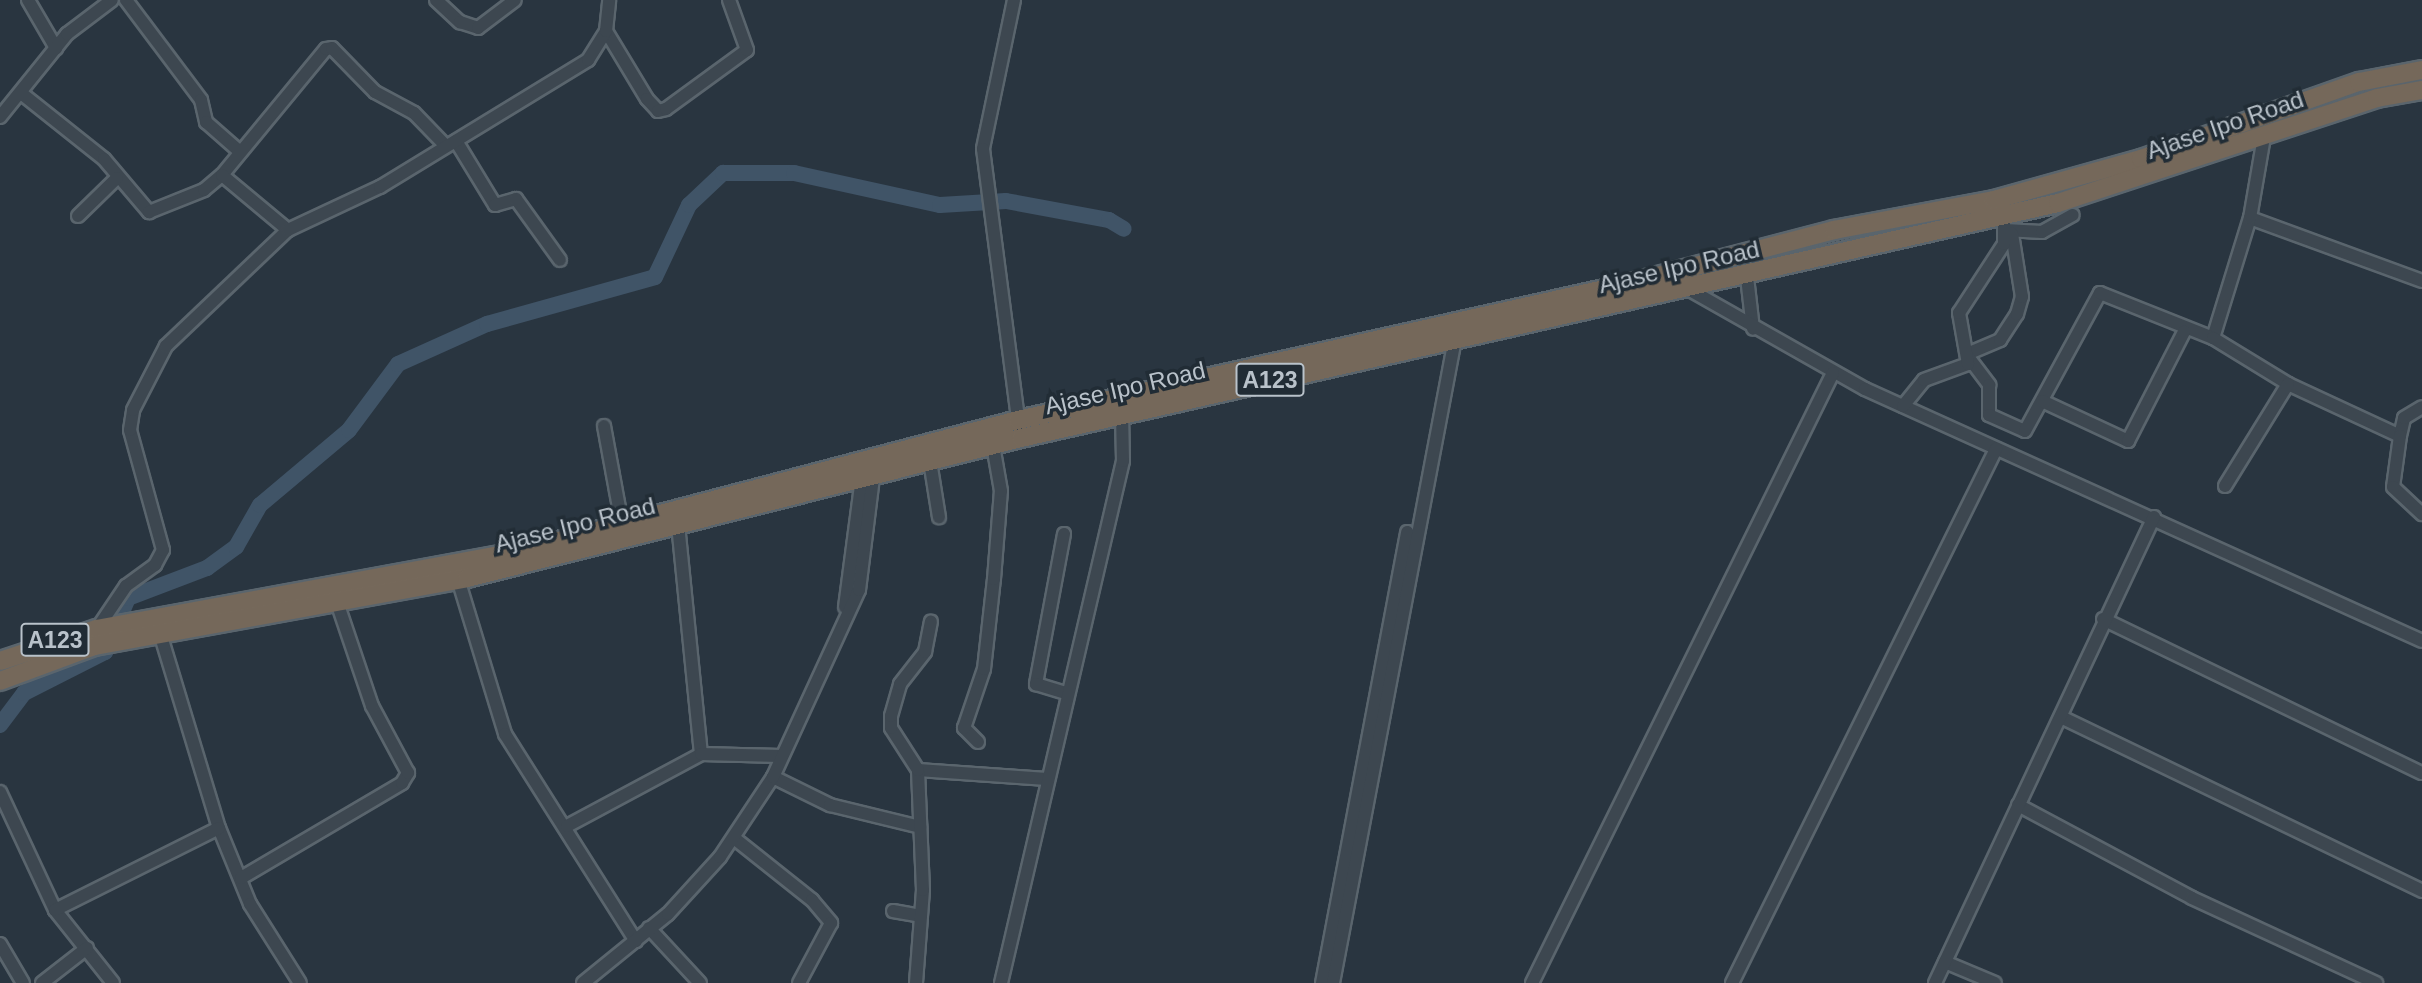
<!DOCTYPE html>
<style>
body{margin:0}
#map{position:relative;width:2422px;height:983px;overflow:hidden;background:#293540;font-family:Helvetica,sans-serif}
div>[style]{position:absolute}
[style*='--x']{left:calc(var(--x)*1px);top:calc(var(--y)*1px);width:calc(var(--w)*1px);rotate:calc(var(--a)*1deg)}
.river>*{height:16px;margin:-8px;padding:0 8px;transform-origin:8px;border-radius:8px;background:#405467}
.roads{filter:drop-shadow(2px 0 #5a656d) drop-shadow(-2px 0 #5a656d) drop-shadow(0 2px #5a656d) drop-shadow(0 -2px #5a656d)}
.minor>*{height:12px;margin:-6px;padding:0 6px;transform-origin:6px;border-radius:6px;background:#3d4750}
.highway>*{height:18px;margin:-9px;padding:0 9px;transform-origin:9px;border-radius:9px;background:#75685a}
span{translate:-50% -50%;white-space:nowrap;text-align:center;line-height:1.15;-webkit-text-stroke:7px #212c35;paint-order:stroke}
.shield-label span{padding:2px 5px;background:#212c35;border:2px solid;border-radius:5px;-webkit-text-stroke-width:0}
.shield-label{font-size:23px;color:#b9c2ca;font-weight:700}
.street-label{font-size:24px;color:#b9c2ca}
</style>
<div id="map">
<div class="river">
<div style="--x:0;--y:725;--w:40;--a:-53"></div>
<div style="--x:24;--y:693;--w:91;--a:-26.8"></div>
<div style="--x:105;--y:652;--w:59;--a:-66.9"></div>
<div style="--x:128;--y:598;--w:85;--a:-20.8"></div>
<div style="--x:207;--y:568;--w:36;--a:-36"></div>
<div style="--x:236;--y:547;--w:48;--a:-60.3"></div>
<div style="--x:260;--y:505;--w:116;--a:-40.1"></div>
<div style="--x:349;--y:430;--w:82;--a:-53.4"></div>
<div style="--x:398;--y:364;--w:98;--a:-24.2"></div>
<div style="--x:487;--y:324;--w:174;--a:-15.6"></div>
<div style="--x:655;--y:277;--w:80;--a:-64.7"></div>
<div style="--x:689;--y:205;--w:47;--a:-43.3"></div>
<div style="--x:723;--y:173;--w:71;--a:0"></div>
<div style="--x:794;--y:173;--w:149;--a:12.4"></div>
<div style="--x:940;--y:205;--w:66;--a:-3.5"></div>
<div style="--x:1006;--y:201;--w:105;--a:10.5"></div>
<div style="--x:1109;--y:220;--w:17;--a:31"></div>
</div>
<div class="roads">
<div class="minor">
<div style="--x:28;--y:0;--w:56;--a:59.7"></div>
<div style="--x:126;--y:0;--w:125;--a:53.1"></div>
<div style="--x:201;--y:100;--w:23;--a:77"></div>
<div style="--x:206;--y:122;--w:44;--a:41.3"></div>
<div style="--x:436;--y:0;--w:33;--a:43"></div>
<div style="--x:460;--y:22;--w:19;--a:18"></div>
<div style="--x:478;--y:28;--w:46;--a:-37.1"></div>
<div style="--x:1014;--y:0;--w:152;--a:101.8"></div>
<div style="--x:983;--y:149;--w:281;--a:82.6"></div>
<div style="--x:606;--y:31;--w:79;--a:58.9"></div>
<div style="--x:647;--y:99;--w:16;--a:47"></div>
<div style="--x:658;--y:111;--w:8;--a:-14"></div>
<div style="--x:666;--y:109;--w:100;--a:-36.1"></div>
<div style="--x:747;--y:50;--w:53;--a:-109.8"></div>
<div style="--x:21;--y:93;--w:106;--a:38.5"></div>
<div style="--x:104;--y:159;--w:70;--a:49.7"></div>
<div style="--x:149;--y:212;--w:59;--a:-21.8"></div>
<div style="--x:204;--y:190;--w:23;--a:-40"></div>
<div style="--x:222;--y:175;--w:163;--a:-50.5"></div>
<div style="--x:326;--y:49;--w:6;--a:-9"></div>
<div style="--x:332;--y:48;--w:62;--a:45.7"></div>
<div style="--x:375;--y:92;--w:44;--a:28.3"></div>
<div style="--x:414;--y:113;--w:45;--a:45.9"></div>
<div style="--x:0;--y:117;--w:107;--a:-51.1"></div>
<div style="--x:67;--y:34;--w:56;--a:-37.1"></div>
<div style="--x:456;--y:141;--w:75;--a:58.6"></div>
<div style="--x:495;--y:205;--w:22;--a:-16"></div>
<div style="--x:516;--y:199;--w:75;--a:54.2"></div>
<div style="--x:222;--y:175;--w:86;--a:39.8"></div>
<div style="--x:78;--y:216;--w:54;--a:-44.3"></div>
<div style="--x:2250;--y:218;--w:183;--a:20.1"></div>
<div style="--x:2005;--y:230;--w:37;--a:3"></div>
<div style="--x:2042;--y:232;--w:35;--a:-29"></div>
<div style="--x:1747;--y:277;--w:52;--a:83.4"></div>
<div style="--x:1690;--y:290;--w:201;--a:29.5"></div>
<div style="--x:1865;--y:389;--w:611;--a:24.34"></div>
<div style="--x:2213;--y:338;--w:126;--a:-72.9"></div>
<div style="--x:2250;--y:218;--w:82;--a:-80.2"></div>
<div style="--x:1967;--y:354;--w:36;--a:-23"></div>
<div style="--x:2000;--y:340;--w:31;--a:-57"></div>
<div style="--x:2017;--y:314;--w:18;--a:-74"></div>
<div style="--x:2022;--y:297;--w:64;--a:-99"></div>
<div style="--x:1969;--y:358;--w:34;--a:53"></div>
<div style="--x:1989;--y:385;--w:30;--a:90"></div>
<div style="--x:1989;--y:415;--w:39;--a:24"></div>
<div style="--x:2025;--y:431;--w:157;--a:-61.5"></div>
<div style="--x:2100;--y:293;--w:122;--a:21.7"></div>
<div style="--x:2213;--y:338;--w:88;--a:31.5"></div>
<div style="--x:2288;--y:384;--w:123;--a:24.9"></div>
<div style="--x:2400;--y:436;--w:18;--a:-77"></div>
<div style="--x:2404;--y:418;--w:21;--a:-31"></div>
<div style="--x:2042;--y:401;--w:95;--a:24.9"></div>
<div style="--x:2128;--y:441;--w:123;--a:-62.8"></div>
<div style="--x:1903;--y:406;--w:33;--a:-51"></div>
<div style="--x:1924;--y:380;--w:47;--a:-20"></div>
<div style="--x:1968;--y:364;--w:52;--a:-100"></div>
<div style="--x:1959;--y:313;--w:82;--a:-56.9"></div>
<div style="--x:2004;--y:244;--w:28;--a:-90"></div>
<div style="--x:604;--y:426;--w:100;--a:79.6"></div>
<div style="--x:2400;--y:436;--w:51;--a:97.8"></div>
<div style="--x:2393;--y:487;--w:40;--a:43"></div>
<div style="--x:930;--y:461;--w:57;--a:80.9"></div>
<div style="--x:2225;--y:486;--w:120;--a:-58.3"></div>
<div style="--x:678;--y:524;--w:231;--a:84.3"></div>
<div style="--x:1064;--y:534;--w:153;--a:100.6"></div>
<div style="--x:1036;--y:684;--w:31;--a:17"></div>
<div style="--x:458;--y:579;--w:162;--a:73.1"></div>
<div style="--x:505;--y:734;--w:245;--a:57.7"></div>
<div style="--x:845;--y:607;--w:138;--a:-82.5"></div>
<div style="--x:2103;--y:619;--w:354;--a:25.8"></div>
<div style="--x:97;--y:629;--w:52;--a:-56"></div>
<div style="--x:126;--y:586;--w:36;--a:-36"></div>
<div style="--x:155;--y:565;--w:17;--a:-62"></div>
<div style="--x:163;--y:550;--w:124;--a:-105.4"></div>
<div style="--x:130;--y:430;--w:20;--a:-81"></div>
<div style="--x:133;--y:410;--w:72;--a:-62.7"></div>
<div style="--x:166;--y:346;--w:168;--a:-43.6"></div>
<div style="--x:288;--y:230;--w:102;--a:-25.1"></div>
<div style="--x:380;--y:187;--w:244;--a:-31.4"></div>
<div style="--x:588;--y:60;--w:34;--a:-58"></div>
<div style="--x:606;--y:31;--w:31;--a:-84"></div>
<div style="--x:160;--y:633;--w:204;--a:73.2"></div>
<div style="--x:219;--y:828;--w:82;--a:67.8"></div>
<div style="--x:250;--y:904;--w:93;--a:57.7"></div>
<div style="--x:2063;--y:718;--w:399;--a:25.7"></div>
<div style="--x:978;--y:742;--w:20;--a:-135"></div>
<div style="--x:964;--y:728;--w:62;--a:-71.3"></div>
<div style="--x:984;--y:669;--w:91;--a:-83.7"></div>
<div style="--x:994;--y:579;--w:88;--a:-85.5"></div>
<div style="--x:1001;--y:491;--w:47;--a:-99.9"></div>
<div style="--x:918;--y:770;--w:129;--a:4"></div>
<div style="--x:773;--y:777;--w:64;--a:26.2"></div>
<div style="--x:830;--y:805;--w:93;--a:13.7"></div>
<div style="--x:0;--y:792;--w:130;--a:65"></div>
<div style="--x:55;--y:910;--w:93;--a:51.5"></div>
<div style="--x:2018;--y:805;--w:197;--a:28.1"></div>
<div style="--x:2192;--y:898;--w:203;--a:24.8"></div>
<div style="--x:567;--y:826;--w:152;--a:-28.2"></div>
<div style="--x:701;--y:754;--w:80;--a:1.4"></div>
<div style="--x:734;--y:838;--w:100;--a:38.5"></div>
<div style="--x:812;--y:900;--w:30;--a:50"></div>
<div style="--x:831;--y:923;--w:68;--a:118.1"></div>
<div style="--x:241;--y:878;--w:187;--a:-30.5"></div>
<div style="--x:402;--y:783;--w:12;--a:-59"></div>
<div style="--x:408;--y:773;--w:76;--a:-118.2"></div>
<div style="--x:372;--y:706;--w:113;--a:-108.6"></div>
<div style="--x:55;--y:910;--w:183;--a:-26.6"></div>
<div style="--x:893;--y:911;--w:28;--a:10"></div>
<div style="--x:649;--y:928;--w:75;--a:47.2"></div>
<div style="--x:0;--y:944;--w:45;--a:59.5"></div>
<div style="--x:1945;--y:962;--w:54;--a:22.8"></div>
<div style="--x:42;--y:983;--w:57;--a:-37.9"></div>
<div style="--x:583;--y:983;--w:109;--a:-39.1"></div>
<div style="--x:668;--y:914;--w:77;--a:-47.6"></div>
<div style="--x:720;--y:857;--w:96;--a:-56.5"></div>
<div style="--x:773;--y:777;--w:206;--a:-65.3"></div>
<div style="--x:859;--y:590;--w:121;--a:-82.9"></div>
<div style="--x:916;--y:983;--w:93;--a:-85.7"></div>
<div style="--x:923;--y:890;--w:120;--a:-92.4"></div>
<div style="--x:918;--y:770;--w:50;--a:-122.7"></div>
<div style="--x:891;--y:728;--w:12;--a:-90"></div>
<div style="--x:891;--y:716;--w:33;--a:-74"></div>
<div style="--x:900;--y:684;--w:41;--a:-52"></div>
<div style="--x:925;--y:652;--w:31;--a:-79"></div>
<div style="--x:1001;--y:983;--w:536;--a:-76.85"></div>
<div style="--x:1123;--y:461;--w:47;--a:-91.2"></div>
<div style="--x:1322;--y:983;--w:459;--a:-79.3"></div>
<div style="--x:1333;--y:983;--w:655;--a:-79.27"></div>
<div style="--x:1532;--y:983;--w:680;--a:-63.74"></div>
<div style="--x:1732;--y:983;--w:596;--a:-63.69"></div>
<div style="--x:1935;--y:983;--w:515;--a:-64.83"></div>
</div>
<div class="highway">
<div style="--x:0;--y:661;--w:102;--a:-18.3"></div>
<div style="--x:97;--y:629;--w:426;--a:-10.4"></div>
<div style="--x:516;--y:552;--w:519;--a:-14.73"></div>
<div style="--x:1018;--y:420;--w:624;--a:-12.59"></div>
<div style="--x:1627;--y:284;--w:214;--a:-14.6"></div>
<div style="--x:1834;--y:230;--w:163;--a:-10.6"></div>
<div style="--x:1994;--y:200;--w:153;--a:-15.6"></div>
<div style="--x:2141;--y:159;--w:231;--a:-19.5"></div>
<div style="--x:2359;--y:82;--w:64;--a:-10.8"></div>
<div style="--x:0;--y:681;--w:100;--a:-20.4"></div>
<div style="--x:94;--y:646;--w:379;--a:-10.3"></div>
<div style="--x:467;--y:578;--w:571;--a:-14.18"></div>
<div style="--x:1021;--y:438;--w:1063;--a:-12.77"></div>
<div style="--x:2058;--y:203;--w:336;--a:-18.2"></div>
<div style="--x:2377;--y:98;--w:46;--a:-10.1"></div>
</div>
</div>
<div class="shield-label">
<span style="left:1270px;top:380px">A123</span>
<span style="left:55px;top:640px">A123</span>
</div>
<div class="street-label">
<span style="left:2225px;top:125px;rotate:-19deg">Ajase Ipo Road</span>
<span style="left:1679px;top:267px;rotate:-13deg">Ajase Ipo Road</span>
<span style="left:1125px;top:388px;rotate:-13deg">Ajase Ipo Road</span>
<span style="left:575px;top:525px;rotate:-14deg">Ajase Ipo Road</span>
</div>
</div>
